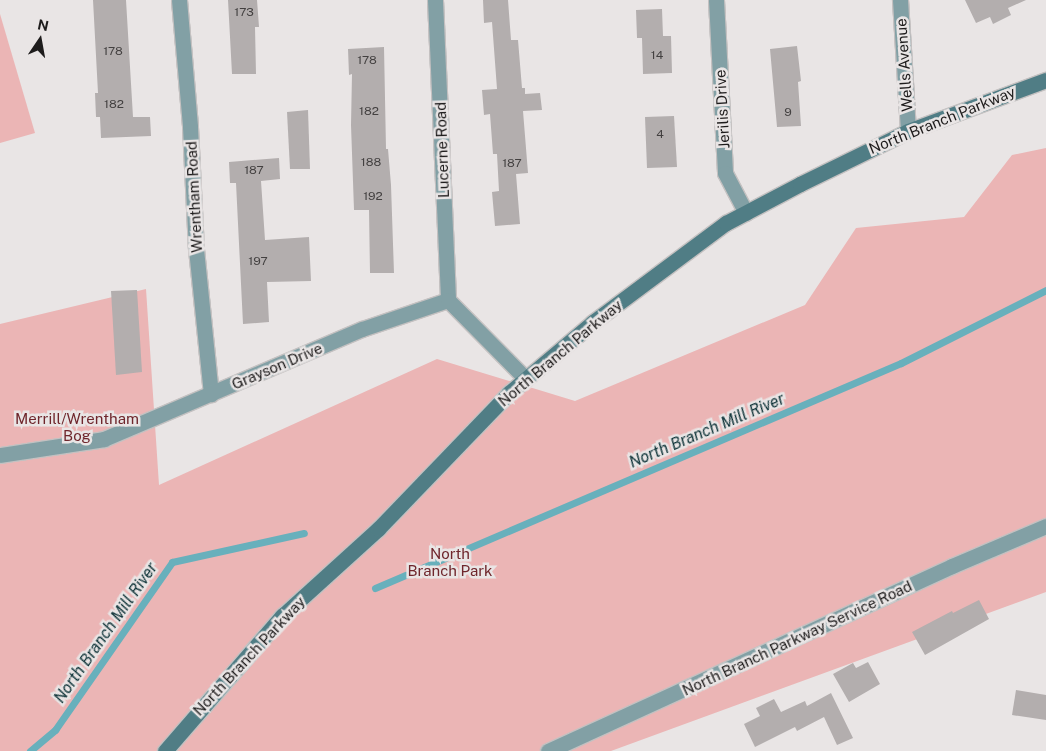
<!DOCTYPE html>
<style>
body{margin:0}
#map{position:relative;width:1046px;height:751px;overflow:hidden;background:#e9e5e5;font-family:"Public Sans",sans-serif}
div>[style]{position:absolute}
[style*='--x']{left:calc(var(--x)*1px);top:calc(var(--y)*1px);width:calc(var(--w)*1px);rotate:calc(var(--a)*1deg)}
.green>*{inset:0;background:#ebb5b5}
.stream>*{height:7px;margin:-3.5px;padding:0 3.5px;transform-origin:3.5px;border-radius:3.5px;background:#68b0bc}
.building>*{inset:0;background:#b3aeae}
.roads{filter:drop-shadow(1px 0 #c4c1c1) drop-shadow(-1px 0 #c4c1c1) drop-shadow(0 1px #c4c1c1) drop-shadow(0 -1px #c4c1c1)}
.street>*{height:15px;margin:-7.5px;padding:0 7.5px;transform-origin:7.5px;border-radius:7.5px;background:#82a0a5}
.secondary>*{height:15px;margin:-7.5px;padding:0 7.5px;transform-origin:7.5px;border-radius:7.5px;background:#507d85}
span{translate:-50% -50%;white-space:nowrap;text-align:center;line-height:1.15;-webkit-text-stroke:5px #e9e5e5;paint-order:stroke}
.number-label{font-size:12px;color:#434040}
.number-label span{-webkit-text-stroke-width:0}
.street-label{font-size:15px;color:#1e1c1c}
.park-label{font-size:15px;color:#6f262c}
.water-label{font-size:16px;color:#0c3136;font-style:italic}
.north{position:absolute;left:15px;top:15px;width:50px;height:50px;-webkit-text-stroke:4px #e9e5e5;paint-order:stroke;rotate:12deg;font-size:14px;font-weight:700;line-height:20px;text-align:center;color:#1e1c1c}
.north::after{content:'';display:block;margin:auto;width:18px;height:22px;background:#1e1c1c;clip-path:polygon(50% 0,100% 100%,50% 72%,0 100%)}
</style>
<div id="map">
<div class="green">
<div style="clip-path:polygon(0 14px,35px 133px,0 143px)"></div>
<div style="clip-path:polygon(1046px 148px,1046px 592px,611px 751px,0 751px,0 324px,146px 289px,159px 485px,437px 359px,575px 401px,805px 305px,856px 228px,964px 217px,1012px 155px)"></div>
</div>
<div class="stream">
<div style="--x:375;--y:588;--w:572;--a:-23.16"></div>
<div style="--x:901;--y:363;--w:162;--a:-26.7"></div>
<div style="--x:30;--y:751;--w:33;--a:-40"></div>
<div style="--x:55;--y:730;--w:205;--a:-55.1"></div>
<div style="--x:172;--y:562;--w:135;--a:-12.4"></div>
</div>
<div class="building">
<div style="clip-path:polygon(93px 0,126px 0,133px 117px,150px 117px,151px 136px,101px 138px,100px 117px,96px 117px,95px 93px,98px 93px)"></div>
<div style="clip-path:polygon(228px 0,257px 0,259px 27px,255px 27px,256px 74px,232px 74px)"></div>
<div style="clip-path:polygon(483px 0,508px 0,511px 40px,518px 40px,522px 88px,525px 88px,525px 94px,540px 93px,542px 110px,523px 111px,528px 173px,516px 174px,520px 224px,495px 226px,492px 192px,499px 191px,497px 154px,493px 154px,490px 114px,484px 115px,482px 90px,497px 89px,492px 22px,484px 23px)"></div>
<div style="clip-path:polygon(965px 0,1026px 0,1008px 8px,1011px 15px,993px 24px,990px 17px,976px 23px)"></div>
<div style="clip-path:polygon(662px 9px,663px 36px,671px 36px,672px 73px,643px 74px,642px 38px,637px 38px,636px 10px)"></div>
<div style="clip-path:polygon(797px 46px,801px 81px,798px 82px,801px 126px,777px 127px,770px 49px)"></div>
<div style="clip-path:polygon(384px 47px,386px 149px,388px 149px,391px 185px,394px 273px,370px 273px,369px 210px,354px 210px,351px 125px,352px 74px,349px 75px,348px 49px)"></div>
<div style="clip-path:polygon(308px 110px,310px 169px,290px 169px,287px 112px)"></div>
<div style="clip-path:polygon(674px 116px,677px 167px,647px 168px,645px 117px)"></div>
<div style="clip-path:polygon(279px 158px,280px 179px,261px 181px,265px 240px,309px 237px,311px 281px,267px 282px,269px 322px,243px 324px,236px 183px,230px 183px,229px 162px)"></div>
<div style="clip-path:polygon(137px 290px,142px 372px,116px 375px,111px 291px)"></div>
<div style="clip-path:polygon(979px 600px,989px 619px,925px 655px,912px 632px,952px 611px,953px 613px)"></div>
<div style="clip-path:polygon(868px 662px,880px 684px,849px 702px,833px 674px,853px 663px,856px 668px)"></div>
<div style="clip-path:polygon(1016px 690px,1046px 695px,1046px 720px,1012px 715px)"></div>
<div style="clip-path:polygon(831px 693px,853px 738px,837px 745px,824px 717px,797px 731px,795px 727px,755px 747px,744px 724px,760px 716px,756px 708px,774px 699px,781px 712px,805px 701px,807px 706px)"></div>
</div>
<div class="roads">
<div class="street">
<div style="--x:179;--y:0;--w:127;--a:85"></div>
<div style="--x:190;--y:127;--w:122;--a:87.2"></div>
<div style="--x:196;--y:249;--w:146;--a:84.1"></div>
<div style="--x:435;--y:0;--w:300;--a:87.5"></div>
<div style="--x:716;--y:0;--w:173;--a:87"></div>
<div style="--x:725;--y:173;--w:45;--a:62.3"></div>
<div style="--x:900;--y:0;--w:131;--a:86.5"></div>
<div style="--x:0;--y:455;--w:105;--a:-8.7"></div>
<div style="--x:104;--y:439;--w:280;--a:-23.1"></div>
<div style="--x:362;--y:329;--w:91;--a:-18.6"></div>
<div style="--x:448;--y:300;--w:111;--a:45.4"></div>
<div style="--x:548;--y:751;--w:444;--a:-24.6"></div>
<div style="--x:952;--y:566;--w:102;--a:-23.1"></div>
</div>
<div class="secondary">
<div style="--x:165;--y:751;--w:179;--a:-49.1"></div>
<div style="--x:282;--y:616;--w:130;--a:-42.2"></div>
<div style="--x:378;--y:529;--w:189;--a:-46.1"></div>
<div style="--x:509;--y:393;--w:110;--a:-40.2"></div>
<div style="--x:593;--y:322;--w:166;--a:-36.7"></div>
<div style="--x:726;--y:223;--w:84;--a:-27.8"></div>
<div style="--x:800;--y:184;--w:120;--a:-26.1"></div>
<div style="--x:908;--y:131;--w:147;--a:-20.3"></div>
</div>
</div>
<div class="number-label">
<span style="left:244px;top:13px">173</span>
<span style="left:113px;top:52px">178</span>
<span style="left:657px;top:56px">14</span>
<span style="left:367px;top:61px">178</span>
<span style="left:114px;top:105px">182</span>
<span style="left:369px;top:112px">182</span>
<span style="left:788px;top:113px">9</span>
<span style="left:660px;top:135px">4</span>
<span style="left:371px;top:163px">188</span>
<span style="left:512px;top:164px">187</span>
<span style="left:254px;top:171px">187</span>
<span style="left:373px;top:197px">192</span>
<span style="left:258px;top:262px">197</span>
</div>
<div class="street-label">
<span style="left:904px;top:65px;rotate:-94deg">Wells Avenue</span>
<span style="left:722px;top:109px;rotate:-93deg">Jerilis Drive</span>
<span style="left:942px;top:120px;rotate:-22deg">North Branch Parkway</span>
<span style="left:442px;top:150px;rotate:-92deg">Lucerne Road</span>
<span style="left:194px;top:197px;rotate:-93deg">Wrentham Road</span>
<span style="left:560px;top:353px;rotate:-40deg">North Branch Parkway</span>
<span style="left:277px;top:366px;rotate:-23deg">Grayson Drive</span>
<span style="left:797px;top:638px;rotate:-25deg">North Branch Parkway Service Road</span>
<span style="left:249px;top:656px;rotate:-47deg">North Branch Parkway</span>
</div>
<div class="park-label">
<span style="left:77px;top:427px">Merrill/Wrentham<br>Bog</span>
<span style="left:450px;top:562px">North<br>Branch Park</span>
</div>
<div class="water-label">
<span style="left:707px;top:431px;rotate:-23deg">North Branch Mill River</span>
<span style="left:106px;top:633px;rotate:-55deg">North Branch Mill River</span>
</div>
<div class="north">N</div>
</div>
